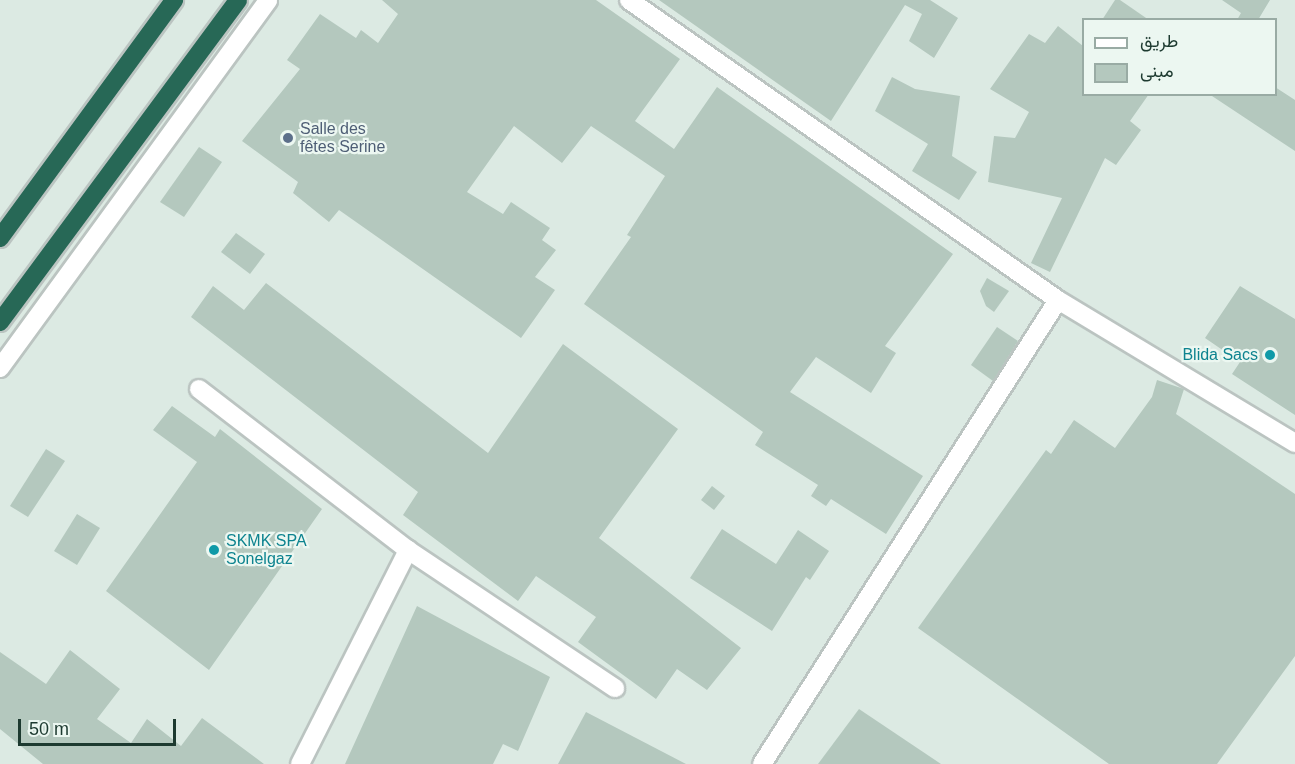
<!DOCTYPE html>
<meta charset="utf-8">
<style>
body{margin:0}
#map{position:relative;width:1295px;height:764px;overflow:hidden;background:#dceae3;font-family:Helvetica,Vazirmatn,sans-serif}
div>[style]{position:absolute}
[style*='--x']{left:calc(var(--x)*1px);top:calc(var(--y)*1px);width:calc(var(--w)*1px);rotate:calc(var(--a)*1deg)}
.building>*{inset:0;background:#b4c8be}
.roads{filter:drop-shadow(2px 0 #bbc4c1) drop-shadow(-2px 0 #bbc4c1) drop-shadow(0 2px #bbc4c1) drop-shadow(0 -2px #bbc4c1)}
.street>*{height:18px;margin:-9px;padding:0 9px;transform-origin:9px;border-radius:9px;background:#fff}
.highway>*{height:18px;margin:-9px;padding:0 9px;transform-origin:9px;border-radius:9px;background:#276856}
.dots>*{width:16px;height:16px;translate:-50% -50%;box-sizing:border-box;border:3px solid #ecf7f1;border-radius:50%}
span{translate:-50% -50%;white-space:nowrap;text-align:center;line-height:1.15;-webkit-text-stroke:4.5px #ecf7f1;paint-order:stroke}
.service-label{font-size:16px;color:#4e5e75}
.left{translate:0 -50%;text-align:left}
.culture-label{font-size:16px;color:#0d838f}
.right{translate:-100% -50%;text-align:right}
.legend{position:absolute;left:1082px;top:18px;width:195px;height:78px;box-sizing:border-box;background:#ecf7f1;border:2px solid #99aba4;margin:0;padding:8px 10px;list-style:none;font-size:18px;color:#1d3a30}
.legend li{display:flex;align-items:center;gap:12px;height:30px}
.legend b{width:30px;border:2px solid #99aba4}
.scale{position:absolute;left:18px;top:719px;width:158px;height:27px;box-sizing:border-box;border:3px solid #1d3a30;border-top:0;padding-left:8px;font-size:18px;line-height:21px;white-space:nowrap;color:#1d3a30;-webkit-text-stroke:4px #ecf7f1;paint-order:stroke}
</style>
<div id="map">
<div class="building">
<div style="clip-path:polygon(382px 0,596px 0,680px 59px,635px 121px,674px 149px,717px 87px,953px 254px,885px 346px,896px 353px,871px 393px,816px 357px,790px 392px,923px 476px,886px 534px,831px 499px,826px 506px,811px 496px,818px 485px,755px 445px,763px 432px,584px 304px,631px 237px,627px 235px,665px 176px,591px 126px,562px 163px,514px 126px,467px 192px,503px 214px,511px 202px,550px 228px,542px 240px,556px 250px,535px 277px,555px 290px,521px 338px,339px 210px,329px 222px,293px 193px,298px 182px,242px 141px,300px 69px,287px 60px,320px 14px,356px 38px,361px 30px,378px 43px,398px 14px)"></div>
<div style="clip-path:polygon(659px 0,930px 0,958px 18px,934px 58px,909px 41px,922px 14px,905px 5px,831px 121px)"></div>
<div style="clip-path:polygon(1115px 0,1120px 0,1149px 20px,1102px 20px)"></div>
<div style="clip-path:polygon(1222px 0,1270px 0,1258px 20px,1237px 20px,1241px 13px)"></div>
<div style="clip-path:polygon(1058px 26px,1083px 46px,1083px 94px,1149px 94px,1130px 121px,1141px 130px,1116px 165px,1105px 158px,1050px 272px,1031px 263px,1062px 198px,988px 182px,994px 136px,1015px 138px,1029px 112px,990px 89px,1029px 34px,1045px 43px)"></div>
<div style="clip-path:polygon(892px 77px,915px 89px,960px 96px,952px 156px,977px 172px,959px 200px,912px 171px,928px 144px,875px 111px)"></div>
<div style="clip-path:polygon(1275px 87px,1295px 100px,1295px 151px,1209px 94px,1275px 94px)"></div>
<div style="clip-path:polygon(199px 147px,222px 162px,184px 217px,160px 202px)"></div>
<div style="clip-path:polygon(236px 233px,265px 254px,250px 274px,221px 252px)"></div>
<div style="clip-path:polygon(987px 278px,1009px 291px,994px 312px,986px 306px,980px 291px)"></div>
<div style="clip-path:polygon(266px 283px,488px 453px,563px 344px,678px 429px,599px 538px,741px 648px,707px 690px,677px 669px,656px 699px,578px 642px,596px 617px,536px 576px,518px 601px,403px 515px,418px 492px,191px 317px,213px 286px,244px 310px)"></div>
<div style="clip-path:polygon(1240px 286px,1295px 319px,1295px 415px,1232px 374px,1240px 362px,1205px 338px)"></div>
<div style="clip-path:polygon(997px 327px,1018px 341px,993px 381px,971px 365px)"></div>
<div style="clip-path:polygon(1157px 380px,1184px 389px,1176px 414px,1295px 494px,1295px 656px,1217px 764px,1109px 764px,918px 628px,1046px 450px,1051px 454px,1074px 420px,1115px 448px,1152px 397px)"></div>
<div style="clip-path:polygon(172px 406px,215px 437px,220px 429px,322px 509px,209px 670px,106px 591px,197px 462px,153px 430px)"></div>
<div style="clip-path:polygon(46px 449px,65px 461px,28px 517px,10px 506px)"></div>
<div style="clip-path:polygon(712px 486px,725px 496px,714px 510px,701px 500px)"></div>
<div style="clip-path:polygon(77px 514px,100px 528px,77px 565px,54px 551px)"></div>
<div style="clip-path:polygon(722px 529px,776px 564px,798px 530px,829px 551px,810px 580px,806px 577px,772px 631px,690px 578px)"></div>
<div style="clip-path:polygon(417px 606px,550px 677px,518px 751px,503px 744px,493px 764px,345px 764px)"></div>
<div style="clip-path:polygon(70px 650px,120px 689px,97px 719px,131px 743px,147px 719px,181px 746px,202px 718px,264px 764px,43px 764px,0 729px,0 652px,46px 684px)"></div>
<div style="clip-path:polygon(859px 709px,941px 764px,818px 764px)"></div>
<div style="clip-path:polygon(586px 712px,686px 764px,558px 764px)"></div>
</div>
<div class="roads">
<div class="street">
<div style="--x:629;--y:0;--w:523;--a:34.97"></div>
<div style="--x:1058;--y:300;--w:277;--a:31.1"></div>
<div style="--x:0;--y:368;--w:455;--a:-53.9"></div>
<div style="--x:199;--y:389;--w:264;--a:37.6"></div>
<div style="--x:408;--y:550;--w:249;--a:33.7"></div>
<div style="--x:300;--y:764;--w:240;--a:-63.2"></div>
<div style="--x:762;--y:764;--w:550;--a:-57.46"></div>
</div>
<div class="highway">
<div style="--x:0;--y:238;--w:295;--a:-53.8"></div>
<div style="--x:0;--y:322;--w:400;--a:-53.5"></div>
</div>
</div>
<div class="dots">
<div style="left:288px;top:138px;background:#5c6f8a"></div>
<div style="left:1270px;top:355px;background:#0f9aa8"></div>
<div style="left:214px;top:550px;background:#0f9aa8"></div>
</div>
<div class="service-label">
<span class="left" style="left:300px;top:138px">Salle des<br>fêtes Serine</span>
</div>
<div class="culture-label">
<span class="right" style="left:1258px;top:355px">Blida Sacs</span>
<span class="left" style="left:226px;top:550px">SKMK SPA<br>Sonelgaz</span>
</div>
<ul class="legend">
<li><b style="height:8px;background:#fff"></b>طريق</li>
<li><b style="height:16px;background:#b4c8be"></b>مبنى</li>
</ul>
<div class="scale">50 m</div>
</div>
